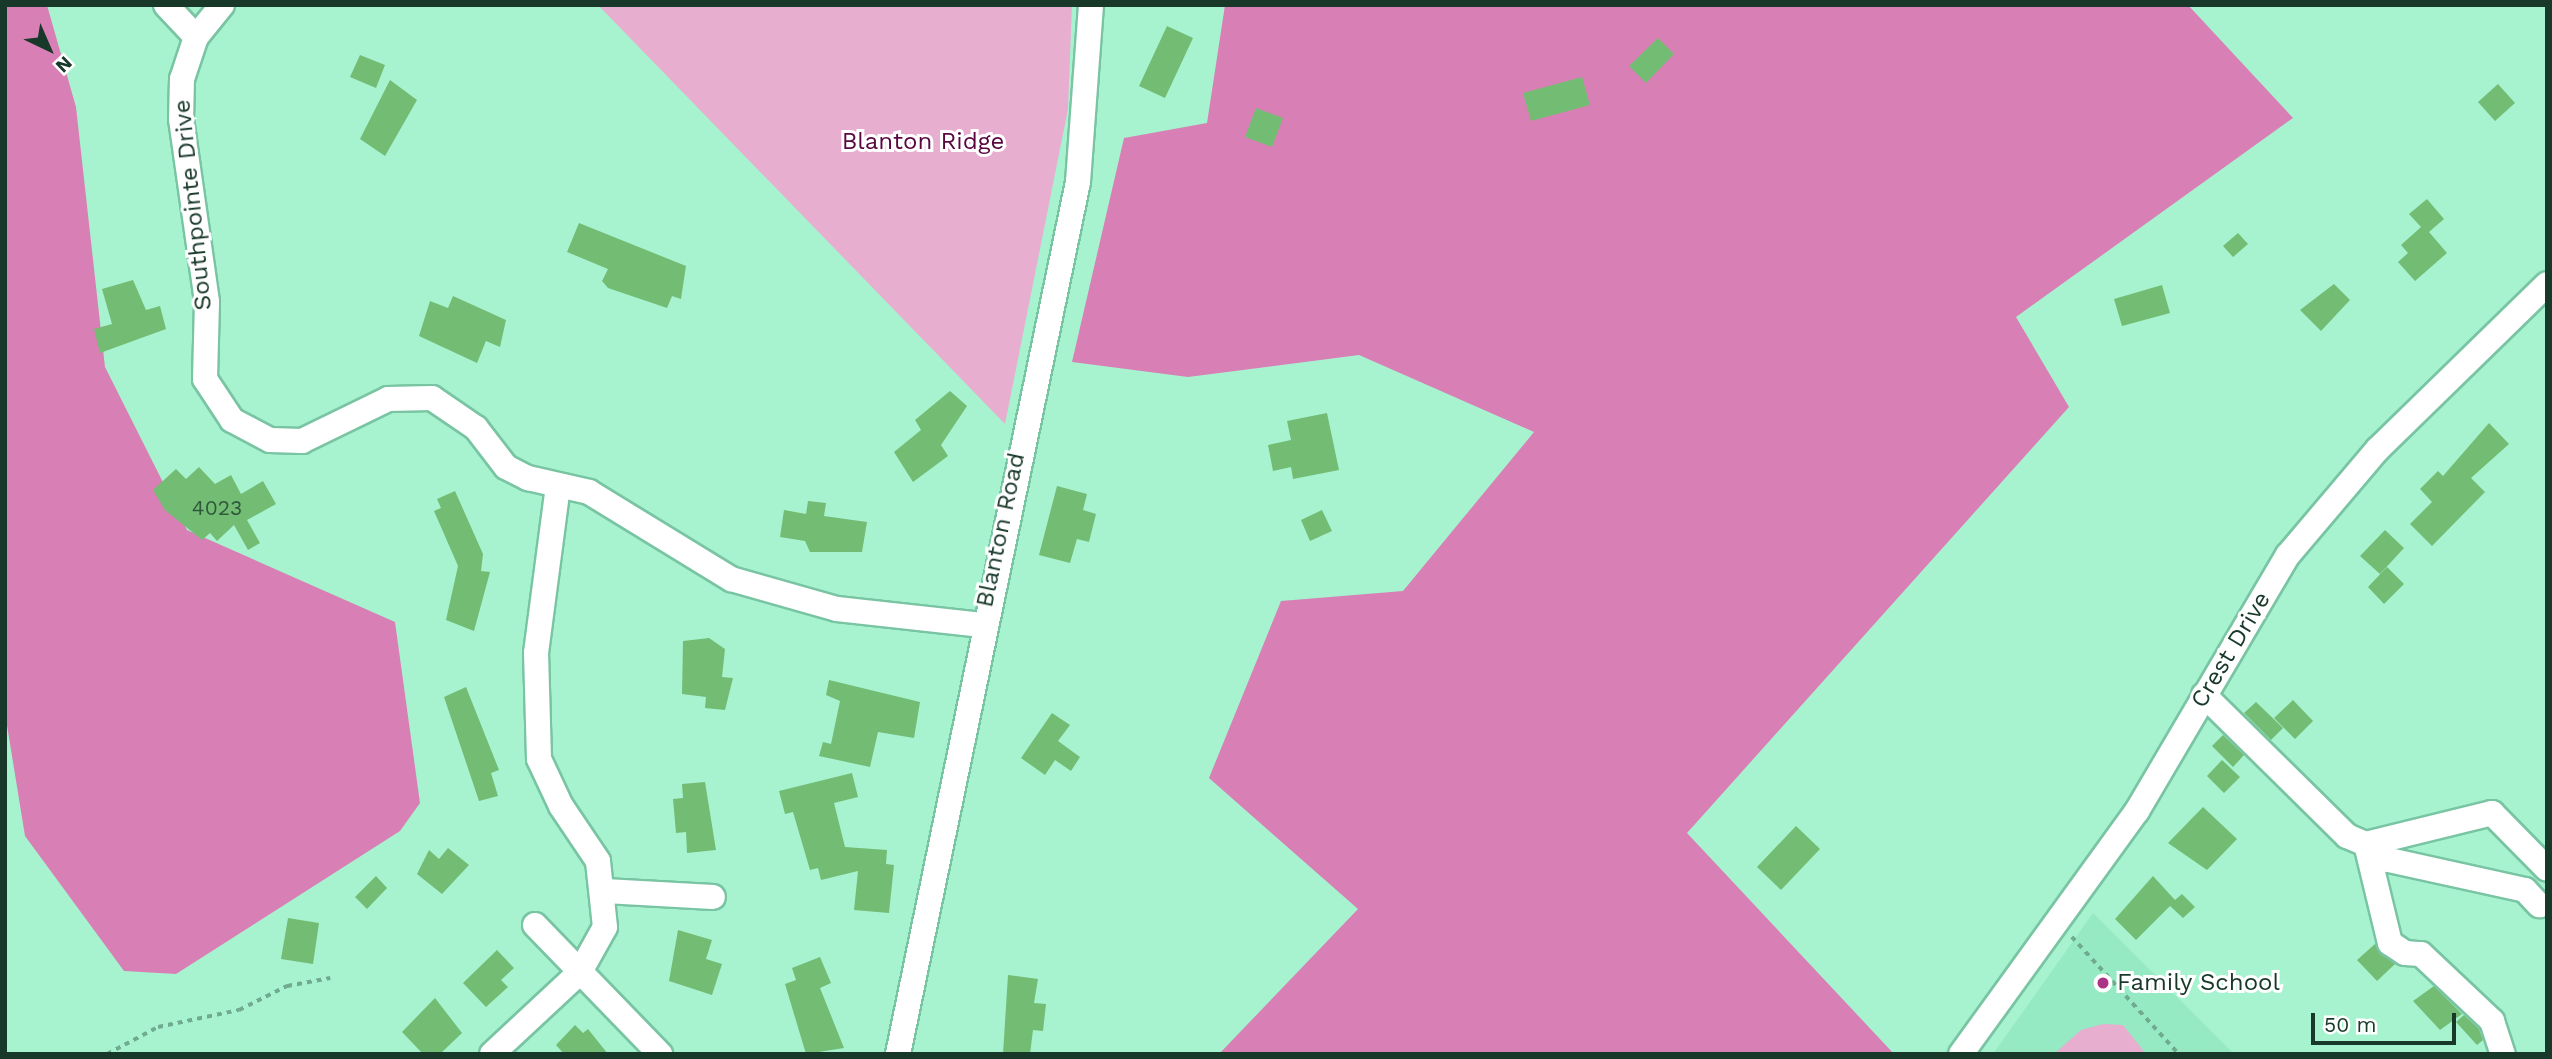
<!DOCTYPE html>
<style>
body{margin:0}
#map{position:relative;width:2552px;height:1059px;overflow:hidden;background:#a7f3d0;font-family:"Work Sans",sans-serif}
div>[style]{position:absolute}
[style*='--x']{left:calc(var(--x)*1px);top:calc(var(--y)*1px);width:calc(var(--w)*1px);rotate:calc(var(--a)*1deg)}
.built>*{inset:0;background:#95eac4}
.green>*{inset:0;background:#e8aecf}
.forest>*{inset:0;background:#d880b5}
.building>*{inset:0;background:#73bc73}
.path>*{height:3.5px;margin-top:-1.75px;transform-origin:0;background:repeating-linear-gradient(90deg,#70ab90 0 5px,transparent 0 10px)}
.roads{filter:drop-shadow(2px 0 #79c4a3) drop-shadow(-2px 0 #79c4a3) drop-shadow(0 2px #79c4a3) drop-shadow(0 -2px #79c4a3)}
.minor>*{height:24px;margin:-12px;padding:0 12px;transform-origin:12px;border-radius:12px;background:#fff}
.dots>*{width:19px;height:19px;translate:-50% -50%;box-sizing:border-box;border:4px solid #fff;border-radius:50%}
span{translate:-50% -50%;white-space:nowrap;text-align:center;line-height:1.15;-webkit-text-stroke:6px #fff;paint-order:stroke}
.number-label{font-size:21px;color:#2f593c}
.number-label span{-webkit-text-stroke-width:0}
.park-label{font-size:24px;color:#580740}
.street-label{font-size:24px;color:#18382a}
.poi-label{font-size:24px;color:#18382a}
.left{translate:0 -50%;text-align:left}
.frame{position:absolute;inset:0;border:7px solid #18382a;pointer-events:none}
.north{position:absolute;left:14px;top:14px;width:70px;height:70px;-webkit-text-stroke:5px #fff;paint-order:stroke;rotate:136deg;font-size:19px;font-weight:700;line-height:28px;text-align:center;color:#18382a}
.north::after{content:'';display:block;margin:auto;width:24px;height:32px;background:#18382a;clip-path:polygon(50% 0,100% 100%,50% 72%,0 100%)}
.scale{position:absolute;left:2311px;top:1013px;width:145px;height:32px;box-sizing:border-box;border:4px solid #18382a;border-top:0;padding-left:9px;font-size:21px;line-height:24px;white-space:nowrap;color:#18382a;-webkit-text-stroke:5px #fff;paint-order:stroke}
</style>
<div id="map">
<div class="built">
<div style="clip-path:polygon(2093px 913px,2234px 1054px,1993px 1054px)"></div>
</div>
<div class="green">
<div style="clip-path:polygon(598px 5px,1072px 5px,1068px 109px,1005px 424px)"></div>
<div style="clip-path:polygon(2103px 1024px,2123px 1025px,2146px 1054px,2054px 1054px,2081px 1030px)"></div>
</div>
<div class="forest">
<div style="clip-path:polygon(5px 5px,47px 5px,76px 107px,105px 367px,187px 530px,395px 622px,420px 803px,400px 831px,176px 974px,124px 971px,25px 836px,5px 713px)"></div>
<div style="clip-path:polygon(1225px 5px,2188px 5px,2293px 118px,2016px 317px,2069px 407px,1687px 833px,1894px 1054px,1219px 1054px,1358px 909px,1209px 778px,1281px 601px,1403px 591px,1534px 432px,1359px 355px,1188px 377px,1072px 362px,1124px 138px,1207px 123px)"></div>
</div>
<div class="building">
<div style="clip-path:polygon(1167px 26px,1193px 38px,1165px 98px,1139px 86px)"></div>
<div style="clip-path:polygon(1658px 38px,1674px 54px,1646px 83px,1629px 66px)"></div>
<div style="clip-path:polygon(360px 55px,385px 65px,376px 88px,350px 77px)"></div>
<div style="clip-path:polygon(1582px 77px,1590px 105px,1531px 121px,1523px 93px)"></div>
<div style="clip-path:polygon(390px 80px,417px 100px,385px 156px,360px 139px)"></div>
<div style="clip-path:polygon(2498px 84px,2515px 103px,2495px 121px,2478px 102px)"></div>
<div style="clip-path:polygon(1256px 108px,1283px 118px,1272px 147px,1245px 137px)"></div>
<div style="clip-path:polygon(2427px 199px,2444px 219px,2429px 232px,2447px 253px,2415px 281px,2398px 262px,2408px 253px,2401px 245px,2421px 227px,2409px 214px)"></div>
<div style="clip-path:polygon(579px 223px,686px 266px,681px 299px,672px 296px,667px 308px,608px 288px,602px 281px,608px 269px,567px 252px)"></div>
<div style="clip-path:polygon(2238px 233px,2248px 244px,2233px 257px,2223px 246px)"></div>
<div style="clip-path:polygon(133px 280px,146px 310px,160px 306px,166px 329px,100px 353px,94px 329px,112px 324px,102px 289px)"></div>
<div style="clip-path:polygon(2334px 284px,2350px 300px,2321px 331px,2300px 310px)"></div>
<div style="clip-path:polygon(2162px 285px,2170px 313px,2122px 326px,2114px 299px)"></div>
<div style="clip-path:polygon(453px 296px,506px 320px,500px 347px,486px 341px,477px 363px,419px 336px,430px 301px,448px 308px)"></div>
<div style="clip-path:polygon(950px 391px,967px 406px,941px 445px,948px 456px,913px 482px,894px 452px,921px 430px,915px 420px)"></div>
<div style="clip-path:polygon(1327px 413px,1339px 470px,1293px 479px,1291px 467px,1273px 471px,1268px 445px,1291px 440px,1287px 421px)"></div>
<div style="clip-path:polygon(2489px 423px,2509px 444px,2471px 478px,2485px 492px,2432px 546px,2410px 524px,2432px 502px,2420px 489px,2438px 471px,2443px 476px)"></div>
<div style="clip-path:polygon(199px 467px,215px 484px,231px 475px,241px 494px,263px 481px,276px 504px,247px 520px,260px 543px,248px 550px,234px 525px,217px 541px,210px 533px,202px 540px,165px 510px,153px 490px,176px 469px,186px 479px)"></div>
<div style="clip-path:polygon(1057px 486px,1087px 494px,1083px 510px,1096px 514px,1089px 542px,1077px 539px,1070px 563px,1039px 555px)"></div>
<div style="clip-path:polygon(455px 491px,483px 554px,481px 571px,490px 572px,474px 631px,446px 620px,458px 566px,434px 511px,441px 508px,437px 499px)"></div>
<div style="clip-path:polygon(808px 501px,826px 503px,824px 516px,867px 522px,862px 552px,810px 552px,805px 541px,780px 537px,784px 510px,806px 514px)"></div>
<div style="clip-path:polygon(1322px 510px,1332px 531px,1310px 541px,1301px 520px)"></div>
<div style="clip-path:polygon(2385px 530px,2404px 548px,2380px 574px,2360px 556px)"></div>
<div style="clip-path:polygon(2387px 567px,2404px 584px,2384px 604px,2368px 587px)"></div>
<div style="clip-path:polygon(709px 638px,725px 649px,722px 677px,733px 678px,725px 710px,705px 708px,706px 697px,682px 694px,683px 641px)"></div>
<div style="clip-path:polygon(829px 680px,920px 702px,914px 738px,878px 732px,870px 767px,819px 756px,823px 742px,831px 744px,840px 701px,826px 695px)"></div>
<div style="clip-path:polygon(466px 687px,499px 770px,491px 773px,498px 796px,479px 801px,444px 697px)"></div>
<div style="clip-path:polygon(2293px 700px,2313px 721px,2295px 739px,2274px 718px)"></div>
<div style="clip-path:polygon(2256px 702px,2283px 728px,2271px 740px,2244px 713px)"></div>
<div style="clip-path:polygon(1052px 713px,1070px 725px,1058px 741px,1080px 757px,1071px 771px,1055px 760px,1045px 775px,1021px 758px)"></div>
<div style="clip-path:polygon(2223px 735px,2244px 755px,2233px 767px,2212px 746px)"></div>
<div style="clip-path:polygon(2222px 760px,2240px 777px,2224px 793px,2207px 776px)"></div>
<div style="clip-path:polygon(852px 773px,858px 797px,834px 803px,845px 847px,887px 850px,886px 864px,894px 865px,889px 913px,854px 910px,858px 871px,821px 880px,818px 868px,810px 870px,793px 812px,785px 814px,779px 791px)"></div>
<div style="clip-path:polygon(705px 782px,716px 850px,687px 853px,686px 832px,676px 833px,673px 799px,683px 798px,682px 784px)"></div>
<div style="clip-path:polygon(2203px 807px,2237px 839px,2207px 870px,2168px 843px)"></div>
<div style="clip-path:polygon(1796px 826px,1820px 849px,1781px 890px,1757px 867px)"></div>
<div style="clip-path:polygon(448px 848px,469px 865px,442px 894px,417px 874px,429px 850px,439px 859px)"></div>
<div style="clip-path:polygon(376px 876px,387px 888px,367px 909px,355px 897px)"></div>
<div style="clip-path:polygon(2153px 876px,2175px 900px,2182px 894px,2195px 907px,2183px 918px,2170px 906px,2136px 940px,2115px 919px)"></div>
<div style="clip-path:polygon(288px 918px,319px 923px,313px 964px,281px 959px)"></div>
<div style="clip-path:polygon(678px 930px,712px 940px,706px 959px,722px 964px,712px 995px,669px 981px)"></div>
<div style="clip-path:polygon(2375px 944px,2395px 964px,2377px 981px,2357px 960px)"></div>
<div style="clip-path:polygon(497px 950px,514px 968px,501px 980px,508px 987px,486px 1007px,463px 983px)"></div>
<div style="clip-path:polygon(820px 957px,831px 983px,820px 988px,844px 1048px,806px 1054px,785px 984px,796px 980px,792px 968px)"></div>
<div style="clip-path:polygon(1008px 975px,1038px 979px,1034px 1003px,1046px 1004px,1043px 1031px,1033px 1030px,1030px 1054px,1003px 1054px)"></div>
<div style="clip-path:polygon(2434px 986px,2462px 1014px,2440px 1030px,2413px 1001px)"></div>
<div style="clip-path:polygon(435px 998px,462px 1033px,440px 1054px,423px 1054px,402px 1032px)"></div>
<div style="clip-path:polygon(2464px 1015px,2479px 1029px,2483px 1040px,2477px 1045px,2456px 1022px)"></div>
<div style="clip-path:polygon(575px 1025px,583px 1033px,588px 1029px,608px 1054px,564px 1054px,556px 1045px)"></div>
</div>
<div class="path">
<div style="--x:2072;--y:937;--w:159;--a:47.6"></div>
<div style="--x:107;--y:1054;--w:58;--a:-27.9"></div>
<div style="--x:158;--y:1027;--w:83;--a:-11.9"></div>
<div style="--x:239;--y:1010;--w:54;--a:-26.6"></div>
<div style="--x:287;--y:986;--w:44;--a:-10.5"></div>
</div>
<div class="roads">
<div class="minor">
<div style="--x:166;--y:5;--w:44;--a:46.8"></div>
<div style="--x:222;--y:5;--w:41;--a:129.1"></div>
<div style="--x:196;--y:37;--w:44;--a:108.4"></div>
<div style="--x:182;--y:79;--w:40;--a:91.4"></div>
<div style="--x:181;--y:119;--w:185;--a:81.9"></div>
<div style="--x:207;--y:302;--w:77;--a:91.5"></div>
<div style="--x:205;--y:379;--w:49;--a:56.6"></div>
<div style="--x:232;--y:420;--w:43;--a:27.8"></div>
<div style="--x:270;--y:440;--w:32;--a:2"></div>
<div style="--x:302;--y:441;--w:96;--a:-26"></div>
<div style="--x:388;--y:399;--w:44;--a:-1.3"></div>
<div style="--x:432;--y:398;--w:53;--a:34.3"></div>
<div style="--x:476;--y:428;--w:49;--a:52.4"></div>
<div style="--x:506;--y:467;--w:25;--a:27"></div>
<div style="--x:528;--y:478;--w:63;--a:12.9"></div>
<div style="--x:589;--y:492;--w:167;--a:31.5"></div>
<div style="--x:731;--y:579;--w:110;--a:15.8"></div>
<div style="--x:837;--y:609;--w:146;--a:6.3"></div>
<div style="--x:2204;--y:695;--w:201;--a:44.6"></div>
<div style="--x:2347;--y:836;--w:21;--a:23"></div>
<div style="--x:2366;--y:844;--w:130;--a:-13.8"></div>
<div style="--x:2492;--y:813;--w:78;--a:45.5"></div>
<div style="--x:2366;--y:844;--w:102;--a:76.4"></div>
<div style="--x:2390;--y:943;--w:18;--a:34"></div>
<div style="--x:2405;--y:953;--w:16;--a:4"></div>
<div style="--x:2421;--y:954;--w:98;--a:43.3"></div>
<div style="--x:2492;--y:1021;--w:35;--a:72"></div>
<div style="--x:2366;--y:844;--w:28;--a:35"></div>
<div style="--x:2389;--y:860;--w:139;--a:12.4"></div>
<div style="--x:2525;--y:890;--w:21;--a:47"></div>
<div style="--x:605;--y:891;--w:108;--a:3.2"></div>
<div style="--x:535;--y:925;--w:180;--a:45.9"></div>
<div style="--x:492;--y:1054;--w:120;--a:-43"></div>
<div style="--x:580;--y:972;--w:51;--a:-60.9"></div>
<div style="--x:605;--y:927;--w:66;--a:-96.1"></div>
<div style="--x:598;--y:861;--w:66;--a:-123.9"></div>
<div style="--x:561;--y:806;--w:52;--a:-115.1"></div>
<div style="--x:539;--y:759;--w:106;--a:-91.6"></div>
<div style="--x:536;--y:653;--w:168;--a:-82.5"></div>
<div style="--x:898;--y:1054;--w:890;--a:-78.34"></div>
<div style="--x:1078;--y:182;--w:177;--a:-85.8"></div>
<div style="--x:1961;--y:1054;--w:300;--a:-54.1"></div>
<div style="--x:2137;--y:811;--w:297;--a:-59.5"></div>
<div style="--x:2288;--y:555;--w:139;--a:-49.7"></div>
<div style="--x:2378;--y:449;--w:236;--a:-44.3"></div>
</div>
</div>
<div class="dots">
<div style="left:2103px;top:983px;background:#ad3184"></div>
</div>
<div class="number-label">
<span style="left:217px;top:508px">4023</span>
</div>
<div class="park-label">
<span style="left:923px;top:142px">Blanton Ridge</span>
</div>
<div class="street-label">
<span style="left:193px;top:205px;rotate:-96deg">Southpointe Drive</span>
<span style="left:1001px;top:530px;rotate:-78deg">Blanton Road</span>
<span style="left:2231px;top:650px;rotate:-59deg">Crest Drive</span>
</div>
<div class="poi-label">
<span class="left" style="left:2117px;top:983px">Family School</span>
</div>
<div class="frame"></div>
<div class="north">N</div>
<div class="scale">50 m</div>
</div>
